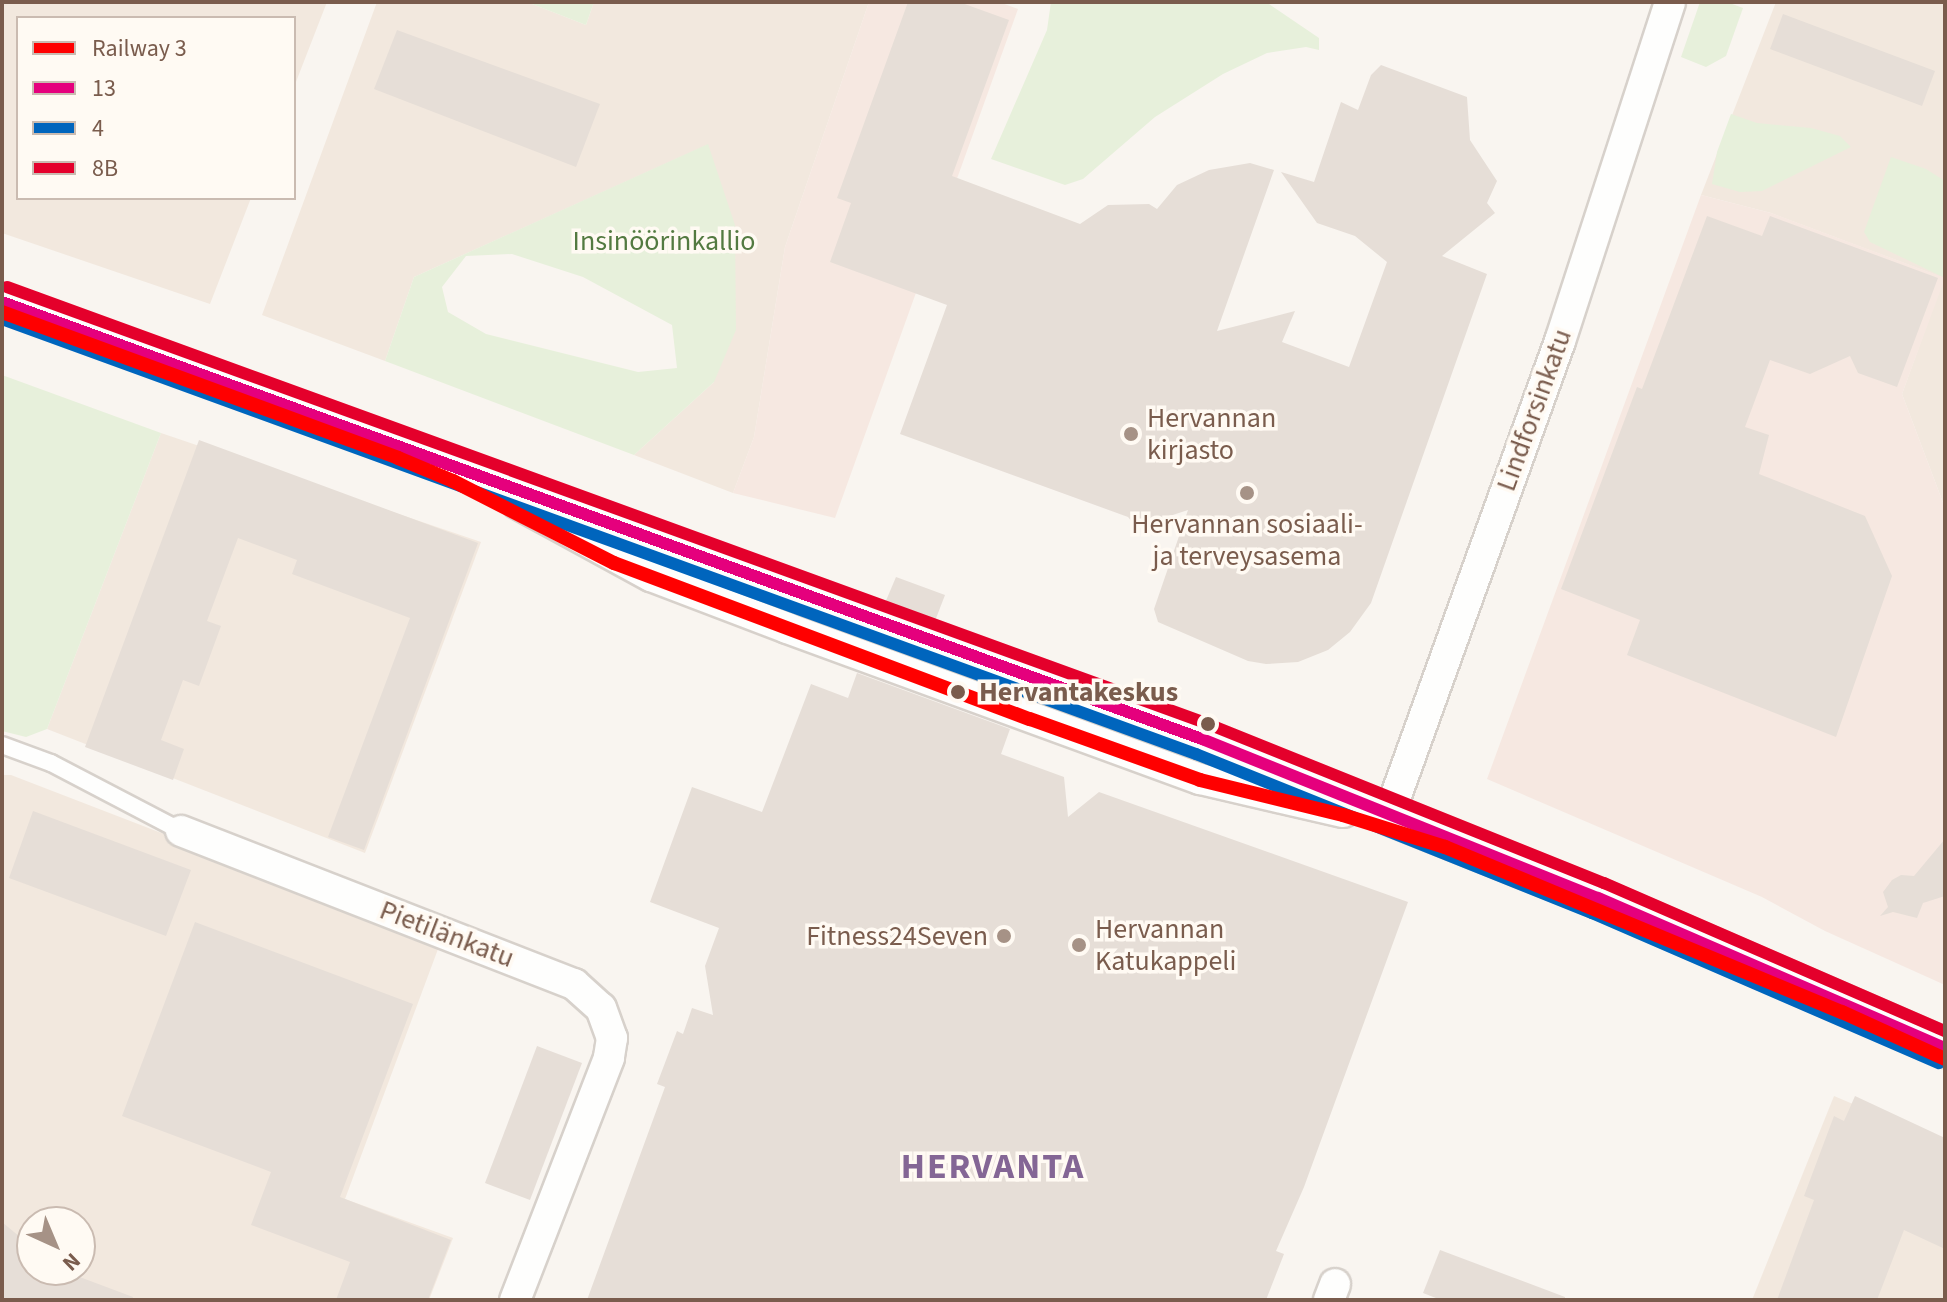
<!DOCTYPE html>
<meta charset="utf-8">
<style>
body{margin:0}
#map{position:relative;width:1947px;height:1302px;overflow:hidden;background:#f9f5f0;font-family:"Source Sans 3",sans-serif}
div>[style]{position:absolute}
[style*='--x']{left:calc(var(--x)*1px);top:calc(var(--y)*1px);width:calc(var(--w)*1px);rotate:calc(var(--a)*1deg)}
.residential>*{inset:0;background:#f2e8de}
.commercial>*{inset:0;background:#f6e8e1}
.green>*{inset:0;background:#e7f0db}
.building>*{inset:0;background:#e6ded7}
.roads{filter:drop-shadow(2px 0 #d7d1cb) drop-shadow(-2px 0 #d7d1cb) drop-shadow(0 2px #d7d1cb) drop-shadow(0 -2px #d7d1cb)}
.service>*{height:16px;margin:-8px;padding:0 8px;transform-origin:8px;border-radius:8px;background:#fefefd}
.minor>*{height:30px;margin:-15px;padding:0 15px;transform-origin:15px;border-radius:15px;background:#fefefd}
.tertiary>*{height:38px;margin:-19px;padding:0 19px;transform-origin:19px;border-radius:19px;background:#fefefd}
.bus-1>*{height:12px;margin:-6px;padding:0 6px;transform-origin:6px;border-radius:6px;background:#e5007d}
.bus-2>*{height:12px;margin:-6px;padding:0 6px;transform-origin:6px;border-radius:6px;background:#0065bd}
.bus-3>*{height:12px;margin:-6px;padding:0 6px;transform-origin:6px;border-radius:6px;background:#e4002b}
.rail-1>*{height:14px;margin:-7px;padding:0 7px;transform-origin:7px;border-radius:7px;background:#f00}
.dots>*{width:22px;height:22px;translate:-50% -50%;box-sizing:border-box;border:4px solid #fffaf3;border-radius:50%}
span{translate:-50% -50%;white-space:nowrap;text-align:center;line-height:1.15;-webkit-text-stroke:7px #fffaf3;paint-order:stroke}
.park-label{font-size:28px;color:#537a41}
.street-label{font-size:28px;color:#7a5c4d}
.poi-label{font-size:28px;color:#7a5c4d}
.left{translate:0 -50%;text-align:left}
.right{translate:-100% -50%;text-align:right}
.stop-label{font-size:28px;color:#7a5c4d;font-weight:700}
.district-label{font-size:36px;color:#846695;font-weight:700;letter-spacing:2px}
.frame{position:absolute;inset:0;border:4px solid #7a5c4d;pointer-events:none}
.legend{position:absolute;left:16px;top:16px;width:280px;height:184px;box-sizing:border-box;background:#fffaf3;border:2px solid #cabbb1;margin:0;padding:10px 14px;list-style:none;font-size:24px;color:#7a5c4d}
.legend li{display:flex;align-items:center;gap:16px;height:40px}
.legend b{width:40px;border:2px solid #cabbb1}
.north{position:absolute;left:16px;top:1206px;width:80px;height:80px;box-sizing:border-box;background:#fffaf3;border:2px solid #cabbb1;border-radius:50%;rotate:136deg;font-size:22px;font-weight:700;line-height:32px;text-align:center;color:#7a5c4d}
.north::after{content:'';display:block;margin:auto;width:28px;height:36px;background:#a69286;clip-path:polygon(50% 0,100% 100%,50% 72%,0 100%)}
</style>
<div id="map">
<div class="residential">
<div style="clip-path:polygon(2px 2px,327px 2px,294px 87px,294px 18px,18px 18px,18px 198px,251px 198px,210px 304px,2px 233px)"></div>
<div style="clip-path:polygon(377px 2px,527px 2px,586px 25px,594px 2px,869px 2px,785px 247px,754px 437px,733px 493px,634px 455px,714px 382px,707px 145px,414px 277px,385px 361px,262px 315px)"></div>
<div style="clip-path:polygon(1776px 2px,1945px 2px,1945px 508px,1902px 394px,1944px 278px,1771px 213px,1701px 195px)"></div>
<div style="clip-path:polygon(161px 433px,481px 542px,365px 853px,47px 729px)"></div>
<div style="clip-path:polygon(evenodd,2px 775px,11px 775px,441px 941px,345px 1199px,453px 1238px,429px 1300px,2px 1300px,2px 775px,32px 1222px,80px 1222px,80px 1270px,32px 1270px,32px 1222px)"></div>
<div style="clip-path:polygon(1834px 1096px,1945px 1143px,1945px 1300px,1752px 1300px)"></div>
</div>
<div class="commercial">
<div style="clip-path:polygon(869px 2px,999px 2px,1018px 9px,835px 518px,733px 493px,754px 437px,785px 247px)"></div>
<div style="clip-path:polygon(1701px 195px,1771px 213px,1945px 278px,1902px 394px,1945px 508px,1945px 985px,1825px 931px,1762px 897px,1487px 779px)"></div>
</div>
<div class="green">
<div style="clip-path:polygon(527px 2px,594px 2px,586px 25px)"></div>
<div style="clip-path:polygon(1051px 2px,1266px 2px,1319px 38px,1319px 50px,1306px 47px,1267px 53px,1223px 74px,1155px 117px,1083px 179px,1065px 185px,991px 159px,1047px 30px)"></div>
<div style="clip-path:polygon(1700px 2px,1727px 2px,1743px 8px,1726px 56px,1706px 67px,1681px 57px)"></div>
<div style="clip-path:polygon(1731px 114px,1757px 123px,1811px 128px,1840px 136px,1851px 147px,1762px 191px,1740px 192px,1712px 184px,1717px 152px)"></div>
<div style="clip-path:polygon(evenodd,708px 144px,735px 225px,736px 330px,714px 382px,634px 455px,385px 361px,414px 277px,708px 144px,512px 254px,583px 277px,672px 325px,677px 368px,638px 372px,486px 334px,448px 312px,442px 287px,466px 256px,512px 254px)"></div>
<div style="clip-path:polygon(1891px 157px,1926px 169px,1945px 181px,1945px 278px,1870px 242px,1864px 232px)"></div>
<div style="clip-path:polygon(2px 375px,161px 433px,47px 729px,26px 737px,2px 731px)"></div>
</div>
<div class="building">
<div style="clip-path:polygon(908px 2px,959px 2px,1009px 20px,952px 176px,1080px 224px,1108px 205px,1149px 204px,1157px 209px,1177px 185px,1209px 170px,1250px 163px,1274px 170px,1217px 331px,1295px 311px,1282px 342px,1349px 367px,1387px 262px,1355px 236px,1317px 223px,1281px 172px,1314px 182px,1341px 102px,1358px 110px,1371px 75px,1381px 65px,1467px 97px,1470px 140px,1497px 181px,1487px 203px,1495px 213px,1442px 256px,1487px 274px,1371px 603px,1350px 632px,1328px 650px,1298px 662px,1266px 664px,1248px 661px,1158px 622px,1154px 609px,1188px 510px,1136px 527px,1128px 517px,900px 434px,947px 305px,830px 262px,851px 203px,837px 198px)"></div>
<div style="clip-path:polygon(1783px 14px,1935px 71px,1922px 106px,1770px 49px)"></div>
<div style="clip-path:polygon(397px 30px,600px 104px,576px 167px,374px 89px)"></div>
<div style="clip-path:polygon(1707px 216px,1762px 236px,1770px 216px,1938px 278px,1897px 387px,1858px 373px,1850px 356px,1810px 374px,1770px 360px,1745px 427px,1769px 435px,1759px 474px,1865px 516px,1892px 576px,1836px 737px,1627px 655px,1640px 620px,1561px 589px,1637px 387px,1642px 389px)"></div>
<div style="clip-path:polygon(199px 440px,478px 543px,364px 850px,328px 837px,410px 618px,292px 574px,297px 560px,238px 538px,207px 621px,221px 626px,199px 686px,183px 680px,161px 740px,184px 749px,173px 780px,85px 747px)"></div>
<div style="clip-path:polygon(896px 577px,945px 595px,935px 621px,885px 603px)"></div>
<div style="clip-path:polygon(871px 636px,1024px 691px,1022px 695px,869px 639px)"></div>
<div style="clip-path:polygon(857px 673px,1010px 729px,1001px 754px,1064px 777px,1068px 817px,1099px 792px,1408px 902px,1304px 1187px,1276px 1251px,1284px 1254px,1266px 1300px,587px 1300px,665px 1087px,657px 1084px,677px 1031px,683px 1034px,692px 1008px,713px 1015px,705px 966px,719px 928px,650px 902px,692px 787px,762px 812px,811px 684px,848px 698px)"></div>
<div style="clip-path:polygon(33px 811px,191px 870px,166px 936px,9px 878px)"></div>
<div style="clip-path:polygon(1945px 839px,1945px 896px,1923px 903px,1917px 918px,1893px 912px,1880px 916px,1888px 907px,1883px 892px,1892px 880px,1901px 875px,1914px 876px)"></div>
<div style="clip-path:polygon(195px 922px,413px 1004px,340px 1197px,451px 1240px,428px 1300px,336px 1300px,350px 1262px,251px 1225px,271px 1172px,122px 1116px)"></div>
<div style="clip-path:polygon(537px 1046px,582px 1063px,530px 1200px,485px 1183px)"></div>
<div style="clip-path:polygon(1855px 1096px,1945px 1138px,1945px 1249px,1904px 1230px,1877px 1300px,1777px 1300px,1814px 1200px,1804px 1196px,1834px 1116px,1844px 1121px)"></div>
<div style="clip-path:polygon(2px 1222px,32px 1247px,32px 1270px,61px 1270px,133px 1297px,132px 1300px,2px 1300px)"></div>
<div style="clip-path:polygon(1440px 1250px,1565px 1297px,1565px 1300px,1441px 1300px,1423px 1293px)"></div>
</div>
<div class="roads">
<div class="service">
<div style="--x:2;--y:745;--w:52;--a:20.2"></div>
<div style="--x:51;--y:763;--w:147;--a:27.6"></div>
</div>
<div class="minor">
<div style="--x:2;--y:302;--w:1095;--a:19.91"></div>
<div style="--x:1032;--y:675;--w:383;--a:21.4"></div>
<div style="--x:517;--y:503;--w:153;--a:28.6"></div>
<div style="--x:651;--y:576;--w:146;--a:20.9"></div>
<div style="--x:787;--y:628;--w:440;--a:20.1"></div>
<div style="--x:1200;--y:779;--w:147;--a:13"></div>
<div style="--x:1389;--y:815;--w:504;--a:-70.16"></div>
<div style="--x:1560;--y:341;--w:356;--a:-72"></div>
<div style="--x:181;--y:831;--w:422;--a:21.3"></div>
<div style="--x:574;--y:984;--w:36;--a:42"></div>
<div style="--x:601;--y:1008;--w:32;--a:70"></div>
<div style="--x:612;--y:1038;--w:20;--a:99"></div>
<div style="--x:609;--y:1058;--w:260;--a:111.2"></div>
<div style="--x:1329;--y:1300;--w:17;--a:-69"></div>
</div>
<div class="tertiary">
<div style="--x:1389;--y:815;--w:225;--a:21.7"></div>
<div style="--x:1598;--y:898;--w:378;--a:23.4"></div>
</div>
</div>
<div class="bus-1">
<div style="--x:2;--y:302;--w:1277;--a:20.01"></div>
<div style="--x:1202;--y:739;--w:427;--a:21.9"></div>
<div style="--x:1598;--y:898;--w:378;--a:23.4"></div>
</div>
<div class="bus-2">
<div style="--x:2;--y:319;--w:1271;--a:20.02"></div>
<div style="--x:1196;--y:754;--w:427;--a:21.9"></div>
<div style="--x:1592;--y:913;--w:378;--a:23.4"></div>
</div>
<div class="bus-3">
<div style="--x:7;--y:287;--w:1278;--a:19.99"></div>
<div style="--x:1208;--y:724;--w:427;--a:21.9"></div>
<div style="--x:1604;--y:883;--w:372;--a:23.5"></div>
</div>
<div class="rail-1">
<div style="--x:2;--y:312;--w:422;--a:20.2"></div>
<div style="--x:398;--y:458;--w:60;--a:22.7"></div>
<div style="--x:453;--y:481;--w:181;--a:27"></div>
<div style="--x:614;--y:563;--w:444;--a:20.6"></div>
<div style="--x:1030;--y:719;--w:181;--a:19.7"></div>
<div style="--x:1200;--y:780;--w:147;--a:13.8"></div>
<div style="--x:1343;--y:815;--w:107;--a:17.4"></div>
<div style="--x:1445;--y:847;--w:430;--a:22.6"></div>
<div style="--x:1842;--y:1012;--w:113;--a:24.5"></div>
</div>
<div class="dots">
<div style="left:1131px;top:434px;background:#a69286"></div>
<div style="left:1247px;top:493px;background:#a69286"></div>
<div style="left:958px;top:692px;background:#7a5c4d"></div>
<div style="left:1208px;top:724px;background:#7a5c4d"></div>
<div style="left:1004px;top:936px;background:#a69286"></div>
<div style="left:1079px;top:945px;background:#a69286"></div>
</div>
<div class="park-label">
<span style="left:664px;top:241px">Insinöörinkallio</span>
</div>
<div class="street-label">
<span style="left:1534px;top:410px;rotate:-70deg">Lindforsinkatu</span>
<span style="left:447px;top:934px;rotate:21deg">Pietilänkatu</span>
</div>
<div class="poi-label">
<span class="left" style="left:1147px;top:434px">Hervannan<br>kirjasto</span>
<span style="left:1247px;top:540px">Hervannan sosiaali-<br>ja terveysasema</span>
<span class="left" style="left:1095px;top:945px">Hervannan<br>Katukappeli</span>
<span class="right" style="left:988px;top:936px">Fitness24Seven</span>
</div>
<div class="stop-label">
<span class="left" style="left:979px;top:692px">Hervantakeskus</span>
</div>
<div class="district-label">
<span style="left:993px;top:1167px">HERVANTA</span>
</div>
<div class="frame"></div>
<ul class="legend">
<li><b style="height:10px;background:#f00"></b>Railway 3</li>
<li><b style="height:10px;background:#e5007d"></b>13</li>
<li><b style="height:10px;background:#0065bd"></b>4</li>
<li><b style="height:10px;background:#e4002b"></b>8B</li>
</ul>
<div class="north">N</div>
</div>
